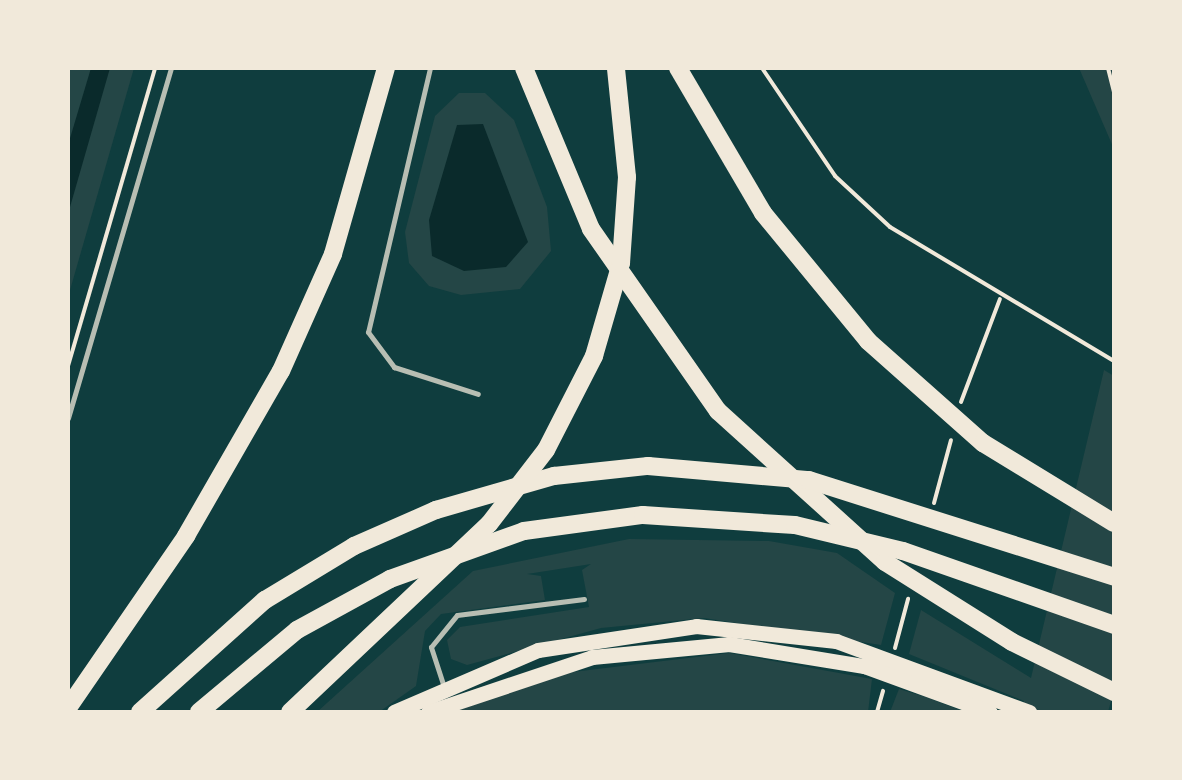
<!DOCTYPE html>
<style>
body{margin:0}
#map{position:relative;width:1182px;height:780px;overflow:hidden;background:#0f3d3e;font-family:Roboto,sans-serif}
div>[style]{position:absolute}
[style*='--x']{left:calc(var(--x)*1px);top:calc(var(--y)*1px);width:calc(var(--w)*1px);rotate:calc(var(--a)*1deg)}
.green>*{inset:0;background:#244646}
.water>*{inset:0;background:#0a2a2b}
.path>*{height:4px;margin:-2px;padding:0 2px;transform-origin:2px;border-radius:2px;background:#f1e9da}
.service>*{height:5px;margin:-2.5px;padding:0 2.5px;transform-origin:2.5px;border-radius:2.5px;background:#b8beb3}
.trunk>*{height:15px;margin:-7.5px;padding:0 7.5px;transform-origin:7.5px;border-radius:7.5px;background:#f1e9da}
.motorway>*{height:18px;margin:-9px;padding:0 9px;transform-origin:9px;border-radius:9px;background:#f1e9da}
span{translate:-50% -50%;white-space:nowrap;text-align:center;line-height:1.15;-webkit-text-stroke:10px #f1e9da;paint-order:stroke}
.frame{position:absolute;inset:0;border:70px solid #f1e9da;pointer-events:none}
</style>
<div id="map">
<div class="green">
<div style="clip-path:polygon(68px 68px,134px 68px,68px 297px)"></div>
<div style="clip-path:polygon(1079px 68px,1114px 68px,1114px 149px)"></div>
<div style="clip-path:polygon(459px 93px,485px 93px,514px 120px,547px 207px,551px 251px,520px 289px,461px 295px,429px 286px,409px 263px,405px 232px,435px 116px)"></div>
<div style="clip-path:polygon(1104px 370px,1114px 376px,1114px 690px,1108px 712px,1022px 712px,1024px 701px,909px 654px,921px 610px,1031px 678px)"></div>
<div style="clip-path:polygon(629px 539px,769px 541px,837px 553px,895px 593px,881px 645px,704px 618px,601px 628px,467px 665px,451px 659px,447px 640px,460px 627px,589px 607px,582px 570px,591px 564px,527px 574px,541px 576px,545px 600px,441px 614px,425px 631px,416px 686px,379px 712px,317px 712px,473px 571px)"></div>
<div style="clip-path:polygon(729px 653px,872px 679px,868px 712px,454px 712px,548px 675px)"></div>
<div style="clip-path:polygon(899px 689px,926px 697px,965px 712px,890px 712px)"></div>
</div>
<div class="water">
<div style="clip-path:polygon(91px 68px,110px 68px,68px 214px,68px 145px)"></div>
<div style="clip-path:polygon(483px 124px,528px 242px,506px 267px,464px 271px,432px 256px,429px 220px,457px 125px)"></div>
</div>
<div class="path">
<div style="--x:762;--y:68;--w:130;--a:55.9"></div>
<div style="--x:835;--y:176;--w:75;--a:42.8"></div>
<div style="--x:890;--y:227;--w:261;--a:30.9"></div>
<div style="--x:1108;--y:68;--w:25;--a:76"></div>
<div style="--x:68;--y:366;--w:310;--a:-73.7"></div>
<div style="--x:961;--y:402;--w:110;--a:-69.3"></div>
<div style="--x:934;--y:503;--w:65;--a:-74.9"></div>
<div style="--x:895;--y:648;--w:51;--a:-75.1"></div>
<div style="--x:877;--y:712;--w:22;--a:-74"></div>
</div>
<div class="service">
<div style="--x:430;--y:68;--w:271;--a:103.2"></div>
<div style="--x:368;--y:332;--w:44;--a:53.4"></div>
<div style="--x:394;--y:367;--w:88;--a:17.8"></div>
<div style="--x:68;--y:418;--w:365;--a:-73.6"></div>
<div style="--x:443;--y:684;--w:39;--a:-108"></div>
<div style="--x:431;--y:647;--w:41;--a:-50.9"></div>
<div style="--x:457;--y:615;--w:128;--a:-7.2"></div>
</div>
<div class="trunk">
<div style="--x:394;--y:712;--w:157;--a:-23.3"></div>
<div style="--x:538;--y:650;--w:160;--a:-8.6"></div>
<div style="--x:696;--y:626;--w:141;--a:6.1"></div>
<div style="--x:836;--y:641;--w:206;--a:20.2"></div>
<div style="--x:428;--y:712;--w:173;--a:-18.5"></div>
<div style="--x:592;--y:657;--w:138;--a:-5.4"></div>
<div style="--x:729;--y:644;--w:137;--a:9.3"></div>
<div style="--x:864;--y:666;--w:134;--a:20.1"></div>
</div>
<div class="motorway">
<div style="--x:524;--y:68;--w:174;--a:67.4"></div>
<div style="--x:591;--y:229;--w:222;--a:55.1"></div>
<div style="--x:718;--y:411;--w:225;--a:42.1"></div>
<div style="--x:885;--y:562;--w:150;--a:32.2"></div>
<div style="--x:1012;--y:642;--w:114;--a:26.1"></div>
<div style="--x:678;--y:68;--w:168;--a:59.6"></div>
<div style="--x:763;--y:213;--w:166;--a:50.6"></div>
<div style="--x:868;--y:341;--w:154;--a:41.6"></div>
<div style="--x:983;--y:443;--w:153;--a:31.4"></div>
<div style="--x:68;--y:708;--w:209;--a:-55.5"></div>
<div style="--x:186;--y:536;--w:190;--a:-60.1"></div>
<div style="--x:281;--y:371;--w:128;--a:-66"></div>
<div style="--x:333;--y:254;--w:193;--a:-74.1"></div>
<div style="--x:140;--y:712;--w:168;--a:-41.9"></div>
<div style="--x:265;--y:600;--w:104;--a:-31.2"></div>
<div style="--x:354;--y:546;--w:90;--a:-23.7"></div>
<div style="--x:436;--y:510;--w:123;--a:-16.1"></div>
<div style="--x:554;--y:476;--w:95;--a:-6.1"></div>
<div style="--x:648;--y:466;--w:162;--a:5"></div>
<div style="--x:809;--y:480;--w:320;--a:17.6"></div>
<div style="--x:199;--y:712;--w:128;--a:-39.9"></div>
<div style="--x:297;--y:630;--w:106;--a:-28.7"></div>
<div style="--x:390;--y:579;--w:142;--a:-19.7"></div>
<div style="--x:524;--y:531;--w:120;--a:-7.7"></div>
<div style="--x:643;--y:515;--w:152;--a:3.8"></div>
<div style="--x:795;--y:525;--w:111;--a:13.5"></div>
<div style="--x:903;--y:551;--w:224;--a:19.3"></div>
<div style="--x:290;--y:712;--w:274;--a:-43.4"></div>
<div style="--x:489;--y:524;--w:93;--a:-52.4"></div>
<div style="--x:546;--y:450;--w:106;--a:-62.9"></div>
<div style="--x:594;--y:356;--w:97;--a:-73.8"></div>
<div style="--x:621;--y:263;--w:86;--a:-86"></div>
<div style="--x:627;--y:177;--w:110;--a:-95.8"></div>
</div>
<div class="frame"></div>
</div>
